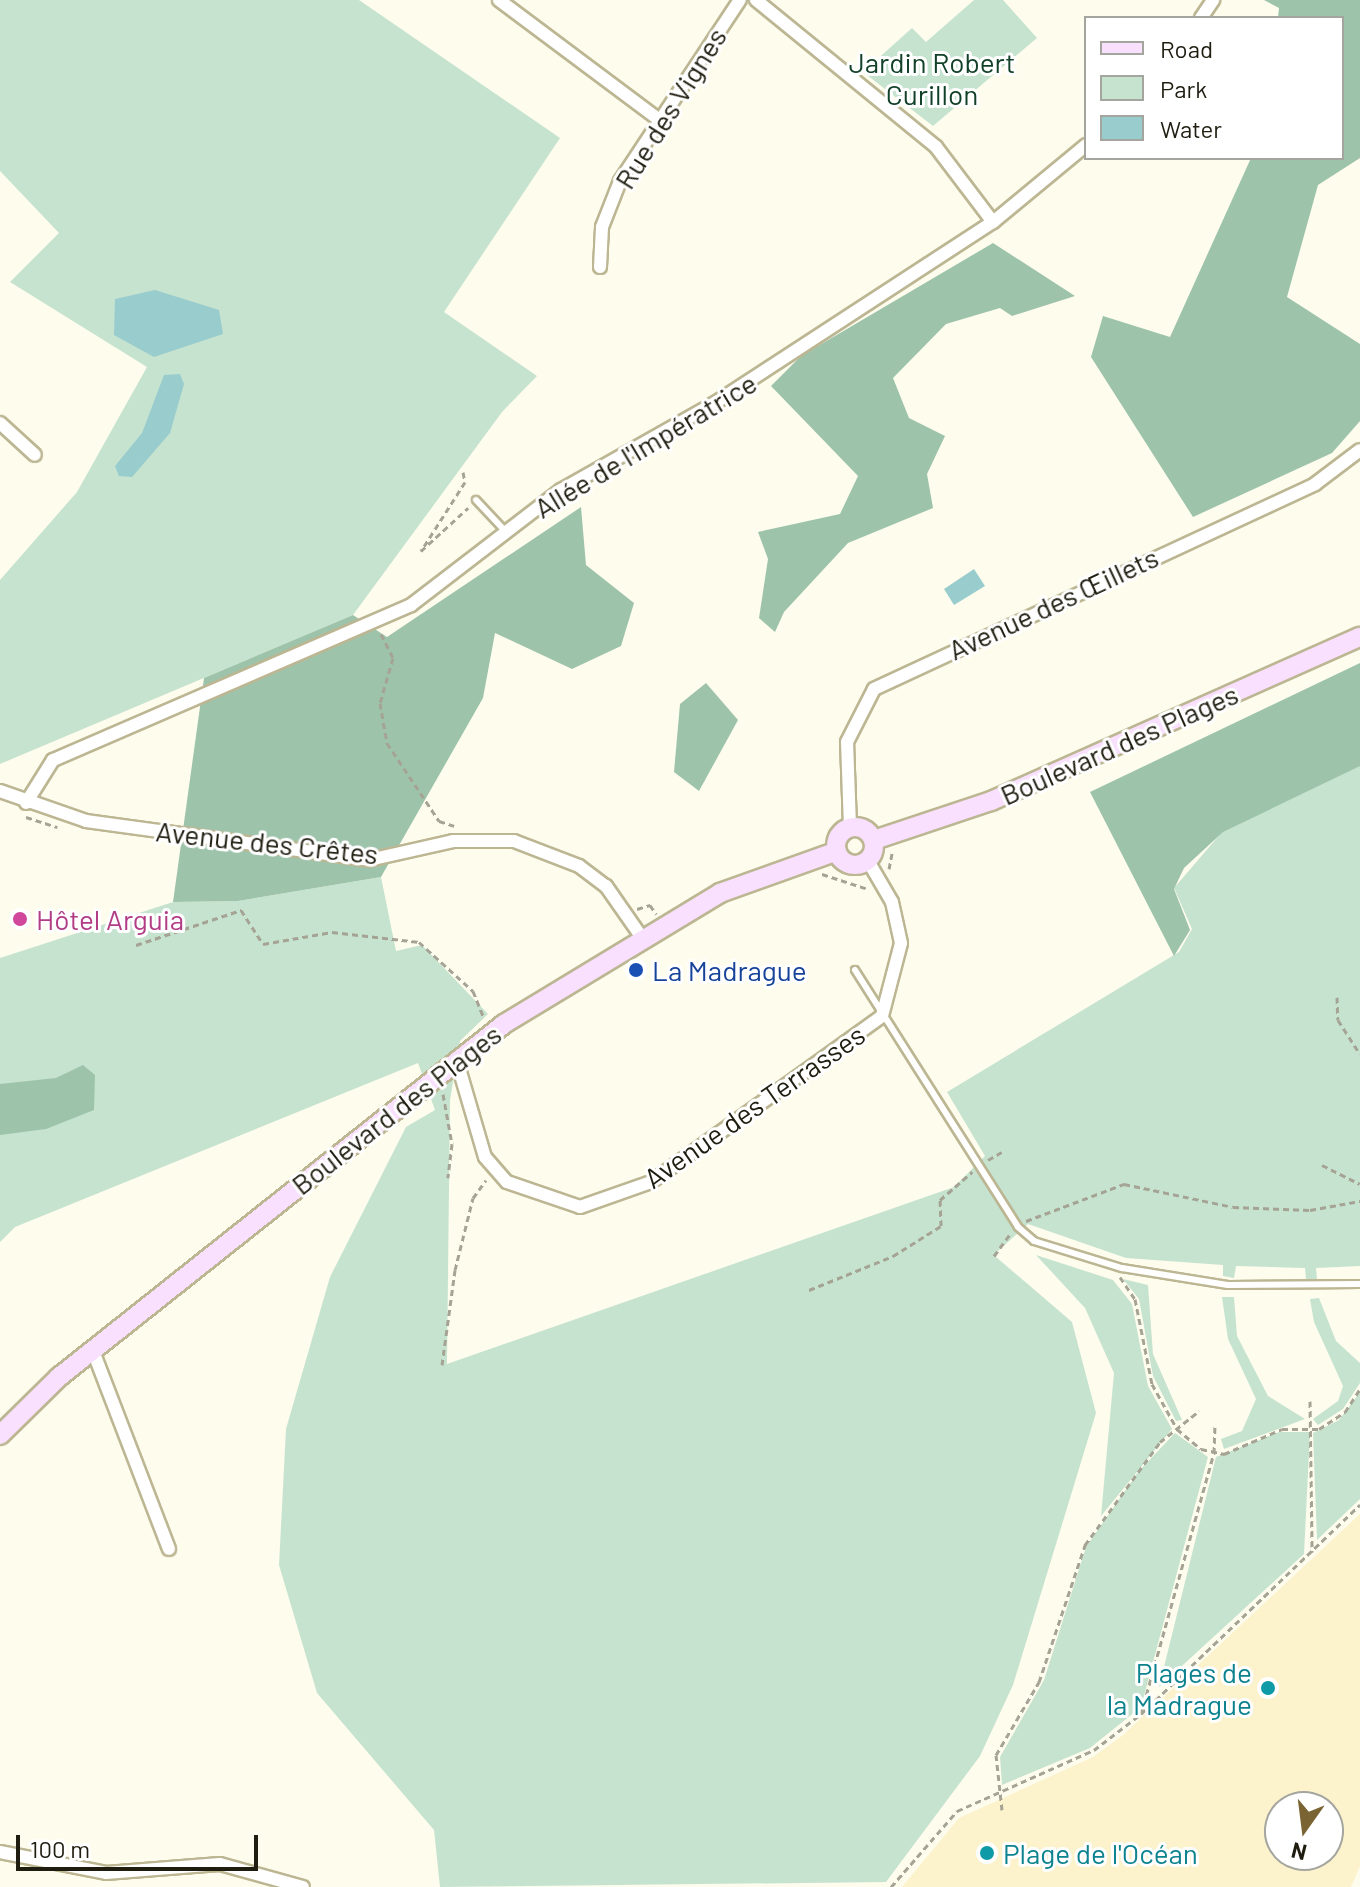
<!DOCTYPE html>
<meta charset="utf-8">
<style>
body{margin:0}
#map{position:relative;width:1360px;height:1887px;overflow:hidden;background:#fefced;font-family:Barlow,sans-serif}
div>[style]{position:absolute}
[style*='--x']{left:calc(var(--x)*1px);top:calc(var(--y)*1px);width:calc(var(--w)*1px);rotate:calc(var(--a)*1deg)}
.green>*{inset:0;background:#c6e3d0}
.forest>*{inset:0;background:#9dc3ab}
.sand>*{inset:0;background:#fcf2cc}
.water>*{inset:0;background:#98cccd}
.path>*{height:3px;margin-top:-1.5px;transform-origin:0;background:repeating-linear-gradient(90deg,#a5a394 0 6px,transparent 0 10px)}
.roads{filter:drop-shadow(2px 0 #bcb693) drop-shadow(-2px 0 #bcb693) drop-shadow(0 2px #bcb693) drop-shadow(0 -2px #bcb693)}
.service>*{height:6px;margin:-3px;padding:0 3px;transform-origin:3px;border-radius:3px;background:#fff}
.minor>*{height:12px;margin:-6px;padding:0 6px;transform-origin:6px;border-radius:6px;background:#fff}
.secondary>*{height:18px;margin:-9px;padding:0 9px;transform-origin:9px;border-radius:9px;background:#f8e0fe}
.secondary>.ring{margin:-9px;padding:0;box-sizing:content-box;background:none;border:18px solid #f8e0fe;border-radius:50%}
.dots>*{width:22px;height:22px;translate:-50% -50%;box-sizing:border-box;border:4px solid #fff;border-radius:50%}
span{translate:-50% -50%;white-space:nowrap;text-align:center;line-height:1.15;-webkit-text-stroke:6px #fff;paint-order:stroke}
.park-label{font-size:28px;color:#124129}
.street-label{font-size:28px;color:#1f1d10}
.hotel-label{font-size:28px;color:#b23c85}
.left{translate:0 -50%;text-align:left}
.transit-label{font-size:28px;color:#164399}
.culture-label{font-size:28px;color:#0d838f}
.right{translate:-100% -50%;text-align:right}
.legend{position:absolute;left:1084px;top:16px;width:260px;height:144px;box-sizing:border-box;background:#fff;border:2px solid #a5a59f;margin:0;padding:10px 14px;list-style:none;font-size:24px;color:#1f1d10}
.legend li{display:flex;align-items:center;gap:16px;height:40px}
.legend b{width:40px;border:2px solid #a5a59f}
.north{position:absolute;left:1264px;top:1791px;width:80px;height:80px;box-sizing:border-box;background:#fff;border:2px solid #a5a59f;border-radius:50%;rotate:194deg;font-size:22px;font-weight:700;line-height:32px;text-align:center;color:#1f1d10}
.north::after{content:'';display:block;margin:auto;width:28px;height:36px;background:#7b6434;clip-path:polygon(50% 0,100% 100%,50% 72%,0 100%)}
.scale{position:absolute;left:16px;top:1835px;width:242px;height:36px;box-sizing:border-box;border:4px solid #1f1d10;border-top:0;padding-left:10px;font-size:24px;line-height:28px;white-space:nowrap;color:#1f1d10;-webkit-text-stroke:6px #fff;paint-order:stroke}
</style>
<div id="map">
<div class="green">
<div style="clip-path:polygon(0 0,359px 0,560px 138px,444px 312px,537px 376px,502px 412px,353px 615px,0 764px,0 580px,77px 492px,147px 367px,10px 282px,59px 233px,0 171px)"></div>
<div style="clip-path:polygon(974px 0,1003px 0,1037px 38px,933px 126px,863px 72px,912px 28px,926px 42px)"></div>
<div style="clip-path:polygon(1360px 763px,1360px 1266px,1316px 1268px,1317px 1279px,1306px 1279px,1305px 1268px,1236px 1266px,1234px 1278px,1223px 1276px,1223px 1265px,1126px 1258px,1028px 1224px,998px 1251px,996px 1257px,1072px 1322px,1096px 1413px,1013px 1685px,980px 1756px,886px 1882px,440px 1887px,434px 1830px,317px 1693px,279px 1565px,286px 1429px,330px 1277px,406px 1127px,435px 1110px,418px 1063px,15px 1227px,0 1242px,0 958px,173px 902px,238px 901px,381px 877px,396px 951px,422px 945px,488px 1014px,460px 1041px,450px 1100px,447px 1364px,954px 1187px,985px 1156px,947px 1092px,1179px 952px,1192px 929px,1174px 888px,1222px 832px)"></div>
<div style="clip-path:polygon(1036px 1255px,1113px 1280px,1132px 1304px,1148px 1386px,1172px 1429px,1101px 1516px,1114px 1373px,1085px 1308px)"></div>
<div style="clip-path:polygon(1123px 1279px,1148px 1285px,1153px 1354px,1182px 1420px,1176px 1421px,1153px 1376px,1139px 1299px)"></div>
<div style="clip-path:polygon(1222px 1297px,1234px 1297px,1237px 1336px,1268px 1396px,1305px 1419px,1224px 1449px,1221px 1439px,1242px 1431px,1256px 1399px,1228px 1339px)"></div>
<div style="clip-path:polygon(1319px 1298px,1336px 1341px,1360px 1363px,1360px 1383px,1343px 1409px,1318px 1425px,1313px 1419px,1338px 1401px,1343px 1386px,1314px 1322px,1310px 1299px)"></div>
<div style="clip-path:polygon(1360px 1392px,1360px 1499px,1317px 1540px,1313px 1433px,1339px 1420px)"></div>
<div style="clip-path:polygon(1279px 1432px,1310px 1432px,1304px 1554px,1159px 1687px,1216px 1457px)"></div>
<div style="clip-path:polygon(1175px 1433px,1208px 1457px,1141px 1707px,1090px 1748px,1002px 1785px,1000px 1757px,1044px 1680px,1086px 1547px,1138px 1472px)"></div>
</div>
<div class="forest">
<div style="clip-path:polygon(1264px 0,1360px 0,1360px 158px,1318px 185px,1287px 297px,1360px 344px,1360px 421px,1332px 453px,1193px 517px,1091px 357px,1103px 316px,1170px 337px,1251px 158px,1342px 158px,1342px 18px,1278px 18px,1279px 8px)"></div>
<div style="clip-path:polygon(993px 243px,1075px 296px,1012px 316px,1000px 308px,946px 324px,893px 378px,909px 418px,945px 436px,927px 474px,933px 508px,848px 543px,784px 612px,775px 632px,759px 618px,768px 559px,758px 532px,840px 514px,858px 476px,771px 386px,801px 356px)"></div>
<div style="clip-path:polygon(581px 507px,586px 565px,634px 603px,621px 646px,572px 669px,495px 633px,483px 698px,381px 877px,238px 901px,173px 902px,204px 678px,353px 615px,387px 637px)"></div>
<div style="clip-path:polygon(1360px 663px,1360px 766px,1223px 832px,1184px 868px,1174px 889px,1190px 930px,1174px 956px,1090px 792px)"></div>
<div style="clip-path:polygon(706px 683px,738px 720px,699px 791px,674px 772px,680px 704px)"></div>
<div style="clip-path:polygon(83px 1065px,95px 1075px,94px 1110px,46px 1129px,0 1135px,0 1084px,56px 1078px)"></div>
</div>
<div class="sand">
<div style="clip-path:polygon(evenodd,1360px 1514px,1360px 1866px,1351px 1887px,902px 1887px,959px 1818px,1093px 1757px,1123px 1735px,1360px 1514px,1280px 1807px,1328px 1807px,1328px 1855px,1280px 1855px,1280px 1807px)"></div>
</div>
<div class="water">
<div style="clip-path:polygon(155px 290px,219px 310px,223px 334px,154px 357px,114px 335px,115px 299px)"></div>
<div style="clip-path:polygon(180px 374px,184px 384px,170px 433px,132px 477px,119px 476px,115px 466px,142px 433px,164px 375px)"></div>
<div style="clip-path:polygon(974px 569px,985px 586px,954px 605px,944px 589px)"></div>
</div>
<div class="path">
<div style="--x:463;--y:472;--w:10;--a:79"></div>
<div style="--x:465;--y:482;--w:82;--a:122.5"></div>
<div style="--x:421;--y:551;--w:64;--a:-42.5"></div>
<div style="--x:381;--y:634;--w:27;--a:63"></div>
<div style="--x:393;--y:658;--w:47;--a:106.1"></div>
<div style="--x:380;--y:703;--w:41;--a:80.1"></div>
<div style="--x:387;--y:743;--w:94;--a:56.3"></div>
<div style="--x:439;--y:821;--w:16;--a:18"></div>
<div style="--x:26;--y:817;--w:33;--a:18"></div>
<div style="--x:889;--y:869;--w:16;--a:-79"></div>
<div style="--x:822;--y:874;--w:48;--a:18.1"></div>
<div style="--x:637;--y:909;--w:14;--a:-17"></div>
<div style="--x:650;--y:905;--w:11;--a:56"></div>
<div style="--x:136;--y:945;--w:111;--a:-18.4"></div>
<div style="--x:241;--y:910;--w:40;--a:57.1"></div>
<div style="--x:263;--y:944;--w:70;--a:-9.9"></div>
<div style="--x:332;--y:932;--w:88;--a:6.6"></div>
<div style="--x:419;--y:942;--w:73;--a:42.2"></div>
<div style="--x:473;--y:991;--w:29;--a:68"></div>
<div style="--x:1337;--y:997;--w:23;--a:88"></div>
<div style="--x:1338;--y:1020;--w:40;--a:57.1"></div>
<div style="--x:443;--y:1094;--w:51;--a:79.8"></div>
<div style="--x:452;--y:1144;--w:34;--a:97"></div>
<div style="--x:988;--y:1160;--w:16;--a:-30"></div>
<div style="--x:1322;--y:1165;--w:42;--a:26.6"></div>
<div style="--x:1026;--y:1221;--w:105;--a:-20.7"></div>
<div style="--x:1124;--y:1184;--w:111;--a:11.9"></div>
<div style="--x:1233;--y:1207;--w:77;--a:2.2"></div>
<div style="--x:1310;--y:1210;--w:51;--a:-10.2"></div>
<div style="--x:994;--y:1256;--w:29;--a:-54"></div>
<div style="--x:1120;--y:1277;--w:27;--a:56"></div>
<div style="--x:1135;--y:1299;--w:87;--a:78.7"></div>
<div style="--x:1152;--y:1384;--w:51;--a:60.9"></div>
<div style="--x:1177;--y:1429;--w:31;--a:40"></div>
<div style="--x:1201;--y:1449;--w:24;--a:12"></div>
<div style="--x:1224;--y:1454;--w:63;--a:-23.3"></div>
<div style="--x:1282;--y:1429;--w:37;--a:0"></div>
<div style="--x:1319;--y:1429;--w:31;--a:-33"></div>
<div style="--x:1345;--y:1412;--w:27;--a:-57"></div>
<div style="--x:809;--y:1290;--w:91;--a:-22"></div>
<div style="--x:893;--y:1256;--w:57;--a:-32"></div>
<div style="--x:941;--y:1226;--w:26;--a:-92"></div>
<div style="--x:940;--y:1200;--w:43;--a:-41.2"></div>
<div style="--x:442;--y:1365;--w:96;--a:-82.2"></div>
<div style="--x:455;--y:1270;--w:74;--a:-76"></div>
<div style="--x:473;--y:1198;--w:22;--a:-54"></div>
<div style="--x:1310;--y:1401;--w:151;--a:89.2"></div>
<div style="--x:1141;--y:1714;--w:271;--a:-74.4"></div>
<div style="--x:1214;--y:1453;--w:29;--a:-88"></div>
<div style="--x:1002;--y:1810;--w:55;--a:-96.2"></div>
<div style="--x:996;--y:1755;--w:85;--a:-59.5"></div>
<div style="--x:1039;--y:1682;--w:145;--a:-71.4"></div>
<div style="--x:1085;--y:1545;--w:127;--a:-53.9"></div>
<div style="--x:1160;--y:1442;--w:50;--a:-38.5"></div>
<div style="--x:891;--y:1887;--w:101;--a:-49"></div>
<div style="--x:957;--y:1811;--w:150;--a:-24"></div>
<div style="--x:1094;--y:1750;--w:59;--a:-37.5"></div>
<div style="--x:1141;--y:1714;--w:303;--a:-43.7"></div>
</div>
<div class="roads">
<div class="service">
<div style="--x:476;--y:500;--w:44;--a:46.8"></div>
<div style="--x:855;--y:970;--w:304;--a:57.6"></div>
<div style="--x:1018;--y:1227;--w:21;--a:41"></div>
<div style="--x:1034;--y:1241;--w:92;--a:17.1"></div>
<div style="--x:1122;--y:1268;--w:107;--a:9.1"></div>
<div style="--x:1228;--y:1285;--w:132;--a:-0.4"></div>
</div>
<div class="minor">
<div style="--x:499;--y:0;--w:199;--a:36.8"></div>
<div style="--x:756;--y:0;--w:232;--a:39.2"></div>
<div style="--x:936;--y:147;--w:94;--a:52.8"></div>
<div style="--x:1201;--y:18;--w:22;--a:-56"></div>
<div style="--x:600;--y:267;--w:40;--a:-87.1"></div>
<div style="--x:602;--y:227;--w:49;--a:-68.6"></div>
<div style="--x:620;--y:181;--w:217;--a:-56.5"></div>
<div style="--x:0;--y:423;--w:47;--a:42.4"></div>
<div style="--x:0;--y:791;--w:91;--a:19.2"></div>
<div style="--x:86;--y:821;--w:286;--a:7.8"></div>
<div style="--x:369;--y:860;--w:86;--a:-12.7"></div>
<div style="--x:453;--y:841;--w:61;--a:0"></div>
<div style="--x:514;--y:841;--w:70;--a:21"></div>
<div style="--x:579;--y:866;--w:34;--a:37"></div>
<div style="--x:606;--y:886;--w:65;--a:55.1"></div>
<div style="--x:26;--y:803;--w:51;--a:-57.9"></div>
<div style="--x:53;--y:760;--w:390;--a:-23.4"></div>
<div style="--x:411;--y:605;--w:189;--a:-37.5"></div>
<div style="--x:561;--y:490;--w:177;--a:-29.5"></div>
<div style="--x:715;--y:403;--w:332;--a:-33.1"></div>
<div style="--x:993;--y:222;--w:121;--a:-39.6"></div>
<div style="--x:850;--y:827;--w:85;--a:-92"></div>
<div style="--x:847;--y:742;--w:59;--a:-63"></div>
<div style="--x:874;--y:689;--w:486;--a:-24.9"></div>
<div style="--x:1315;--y:484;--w:56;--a:-37.1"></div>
<div style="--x:456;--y:1058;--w:103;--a:73.7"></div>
<div style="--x:485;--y:1157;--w:33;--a:49"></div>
<div style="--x:507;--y:1182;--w:77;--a:18.9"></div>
<div style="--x:580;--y:1207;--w:75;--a:-19.4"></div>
<div style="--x:651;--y:1182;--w:284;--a:-35.7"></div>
<div style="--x:882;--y:1016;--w:75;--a:-75.4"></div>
<div style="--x:901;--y:943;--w:42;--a:-102.4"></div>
<div style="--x:892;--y:902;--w:48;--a:-120.3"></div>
<div style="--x:93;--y:1351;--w:212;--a:69"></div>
<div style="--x:0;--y:1852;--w:108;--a:11.2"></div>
<div style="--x:106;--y:1873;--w:114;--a:-4.5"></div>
<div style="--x:220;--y:1864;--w:86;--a:15.5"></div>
</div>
<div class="secondary">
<div class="ring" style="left:836px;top:827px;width:20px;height:20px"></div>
<div style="--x:874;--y:840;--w:123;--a:-18.4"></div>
<div style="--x:991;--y:801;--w:404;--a:-24"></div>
<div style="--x:0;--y:1435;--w:83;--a:-44.5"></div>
<div style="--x:59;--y:1377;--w:568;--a:-38.42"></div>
<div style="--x:504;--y:1024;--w:253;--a:-31.2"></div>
<div style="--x:720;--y:893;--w:124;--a:-19.7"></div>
</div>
</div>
<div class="dots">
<div style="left:20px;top:919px;background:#d1479c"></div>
<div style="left:636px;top:970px;background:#1a4fb4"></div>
<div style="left:1268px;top:1688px;background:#0f9aa8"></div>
<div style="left:987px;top:1853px;background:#0f9aa8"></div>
</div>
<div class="park-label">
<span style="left:932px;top:78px">Jardin Robert<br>Curillon</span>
</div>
<div class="street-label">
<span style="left:670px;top:108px;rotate:-58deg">Rue des Vignes</span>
<span style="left:645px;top:445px;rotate:-31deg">Allée de l'Impératrice</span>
<span style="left:1053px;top:603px;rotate:-25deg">Avenue des Œillets</span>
<span style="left:1119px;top:744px;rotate:-24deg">Boulevard des Plages</span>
<span style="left:267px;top:842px;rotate:6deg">Avenue des Crêtes</span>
<span style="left:754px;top:1106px;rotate:-35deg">Avenue des Terrasses</span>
<span style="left:396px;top:1109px;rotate:-38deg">Boulevard des Plages</span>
</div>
<div class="hotel-label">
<span class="left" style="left:36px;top:919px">Hôtel Arguia</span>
</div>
<div class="transit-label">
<span class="left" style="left:652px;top:970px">La Madrague</span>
</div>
<div class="culture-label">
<span class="right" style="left:1252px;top:1688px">Plages de<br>la Madrague</span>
<span class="left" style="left:1003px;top:1853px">Plage de l'Océan</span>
</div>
<ul class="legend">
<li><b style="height:10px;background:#f8e0fe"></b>Road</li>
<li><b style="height:22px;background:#c6e3d0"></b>Park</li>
<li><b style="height:22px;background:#98cccd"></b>Water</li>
</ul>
<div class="north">N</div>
<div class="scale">100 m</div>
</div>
